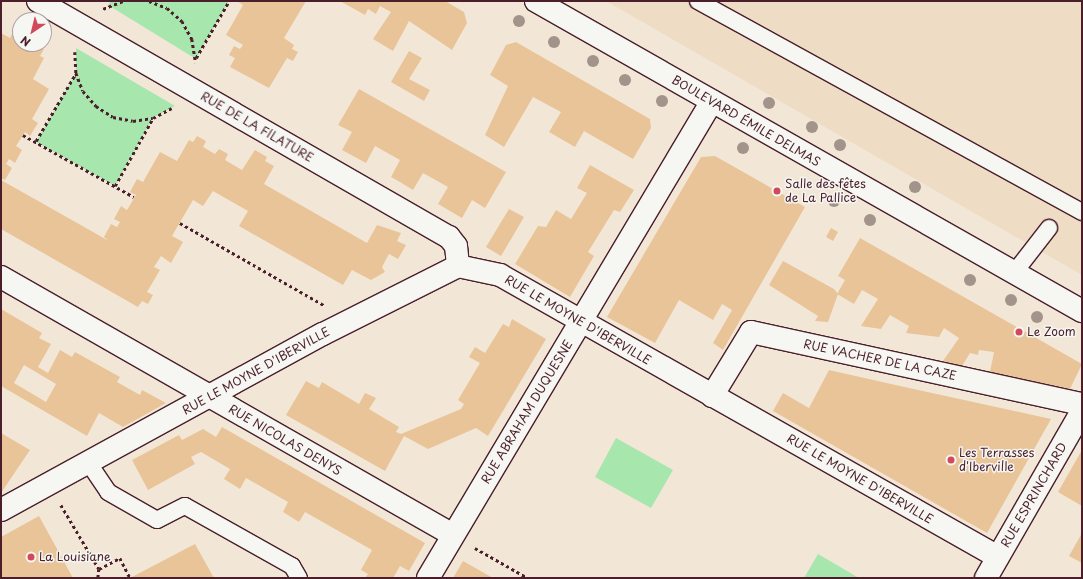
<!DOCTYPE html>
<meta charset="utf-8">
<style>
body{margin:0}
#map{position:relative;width:1083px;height:579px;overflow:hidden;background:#f2e7d7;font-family:"Playpen Sans",sans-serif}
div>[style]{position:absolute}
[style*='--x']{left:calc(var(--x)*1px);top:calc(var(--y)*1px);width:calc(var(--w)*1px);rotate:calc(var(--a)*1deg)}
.built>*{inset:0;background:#efdcc4}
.green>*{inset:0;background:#a7e6ad}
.building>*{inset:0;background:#e9c499}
.path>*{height:2.5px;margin-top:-1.25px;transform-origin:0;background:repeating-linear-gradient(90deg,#4a1f2b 0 3px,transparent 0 6px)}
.roads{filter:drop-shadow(1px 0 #4a1f2b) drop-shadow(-1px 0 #4a1f2b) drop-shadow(0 1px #4a1f2b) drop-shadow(0 -1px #4a1f2b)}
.service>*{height:16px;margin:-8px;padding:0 8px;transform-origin:8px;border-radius:8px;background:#f6f6f2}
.minor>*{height:22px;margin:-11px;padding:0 11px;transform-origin:11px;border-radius:11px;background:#f6f6f2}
.secondary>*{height:22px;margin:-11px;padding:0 11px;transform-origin:11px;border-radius:11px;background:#f6f6f2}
.trees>*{width:12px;height:12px;margin:-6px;border-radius:50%;background:#a2948b}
.dots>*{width:11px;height:11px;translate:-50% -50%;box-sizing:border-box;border:2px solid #f6f6f2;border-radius:50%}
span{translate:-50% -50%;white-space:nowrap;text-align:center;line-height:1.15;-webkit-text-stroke:3px #f6f6f2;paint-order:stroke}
.street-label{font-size:12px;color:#4a1f2b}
.poi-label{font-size:12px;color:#4a1f2b}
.left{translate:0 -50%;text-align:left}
.frame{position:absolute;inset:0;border:2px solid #4a1f2b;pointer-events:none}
.north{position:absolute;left:12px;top:12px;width:40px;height:40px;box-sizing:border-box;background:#f6f6f2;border:1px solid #b1a0a2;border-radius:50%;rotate:215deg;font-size:11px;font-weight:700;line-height:16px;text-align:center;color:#4a1f2b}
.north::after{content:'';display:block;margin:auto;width:14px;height:18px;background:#d1495b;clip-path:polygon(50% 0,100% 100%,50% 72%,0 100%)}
</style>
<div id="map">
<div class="built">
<div style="clip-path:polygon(606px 1px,1082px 1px,1082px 275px)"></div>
</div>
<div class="green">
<div style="clip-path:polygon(111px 1px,229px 1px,196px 59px,108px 5px)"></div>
<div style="clip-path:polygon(76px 48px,175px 106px,153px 118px,115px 186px,36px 142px,76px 73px)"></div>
<div style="clip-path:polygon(616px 438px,673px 470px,651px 508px,595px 477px)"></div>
<div style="clip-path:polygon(818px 554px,859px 578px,804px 578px)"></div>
</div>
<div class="building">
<div style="clip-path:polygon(237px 1px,306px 1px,284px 38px,294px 45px,292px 49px,298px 52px,293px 61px,287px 58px,269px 88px,230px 67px,235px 58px,229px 55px,234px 46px,240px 49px,243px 45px,226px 35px,243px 5px)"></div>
<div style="clip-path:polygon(340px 1px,445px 1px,464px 12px,467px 23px,452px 50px,409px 21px,393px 51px,373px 39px,391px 12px,380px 6px,376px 14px,368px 9px,365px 15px)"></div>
<div style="clip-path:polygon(13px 32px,20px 35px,20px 44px,32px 51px,35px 44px,44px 49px,40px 56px,44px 58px,33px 79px,49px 89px,32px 119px,38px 123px,30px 136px,25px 132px,16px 146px,22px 150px,15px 163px,9px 159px,6px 164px,12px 168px,5px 180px,1px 178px,1px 33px,10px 38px)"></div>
<div style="clip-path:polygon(516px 42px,650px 119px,651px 128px,633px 159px,584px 131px,575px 147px,549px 132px,561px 112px,533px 97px,504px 147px,485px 135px,508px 86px,490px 75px,506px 45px)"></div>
<div style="clip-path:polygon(409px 51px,422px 58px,409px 79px,430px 90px,424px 101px,391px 82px)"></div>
<div style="clip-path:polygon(359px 89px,506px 172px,485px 208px,472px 200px,462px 218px,438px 204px,448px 187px,423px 173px,413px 190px,400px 182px,403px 178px,400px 182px,391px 177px,400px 160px,375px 146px,366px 163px,342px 150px,352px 132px,338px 125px)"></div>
<div style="clip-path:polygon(197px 136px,206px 141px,203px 147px,215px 154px,219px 149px,228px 154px,225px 160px,242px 170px,255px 150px,267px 157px,265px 161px,274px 166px,264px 184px,367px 243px,377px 225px,401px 233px,397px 241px,406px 245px,398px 259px,389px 254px,382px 267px,385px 272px,371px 280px,352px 270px,343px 285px,239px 226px,248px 211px,213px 191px,203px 206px,193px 200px,172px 236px,183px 242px,171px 263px,161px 256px,154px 267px,160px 270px,147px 292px,153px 295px,148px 304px,142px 301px,138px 307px,1px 229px,1px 180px,109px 241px,104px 237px,111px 224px,117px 227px,120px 222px,114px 219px,121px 206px,127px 210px,136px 195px,130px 192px,137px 179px,143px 182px,160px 152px,177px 161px,189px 140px,193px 142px)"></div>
<div style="clip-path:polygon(715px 156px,805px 207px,723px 350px,713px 343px,732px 310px,722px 304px,713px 320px,679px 300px,655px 343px,607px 317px,701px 157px)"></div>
<div style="clip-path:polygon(590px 165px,634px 190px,620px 212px,614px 210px,588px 252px,594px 256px,570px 297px,515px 264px,538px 226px,546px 227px,556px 210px,571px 219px,587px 193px,577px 188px)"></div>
<div style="clip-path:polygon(509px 209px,524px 217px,501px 256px,486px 247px)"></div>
<div style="clip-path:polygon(831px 228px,838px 232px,833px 241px,826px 237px)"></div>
<div style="clip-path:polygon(860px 238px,1082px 364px,1070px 389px,990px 372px,994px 352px,979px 350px,978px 355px,970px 353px,962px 366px,943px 361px,959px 338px,944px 328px,939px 337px,906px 333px,909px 326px,890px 315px,881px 329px,861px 326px,878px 299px,862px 290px,854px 304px,837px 294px,845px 280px,838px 276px)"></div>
<div style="clip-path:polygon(783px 261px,834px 289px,838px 294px,828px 322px,815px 321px,818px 316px,769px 285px)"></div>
<div style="clip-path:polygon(evenodd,1px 309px,42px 333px,39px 338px,51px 344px,38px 367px,48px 373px,60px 350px,72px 357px,75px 352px,120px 377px,117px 382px,140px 395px,142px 390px,166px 403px,123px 427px,99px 413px,87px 436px,1px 386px,1px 309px,24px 365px,56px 384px,46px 402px,14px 383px,24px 365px)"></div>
<div style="clip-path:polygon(512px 319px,546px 339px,488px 436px,476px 428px,428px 449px,404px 436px,385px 471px,286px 415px,306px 381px,319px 388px,322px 382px,359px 404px,365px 393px,376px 398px,369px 409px,399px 427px,396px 432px,401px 434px,461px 409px,464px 404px,458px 400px,480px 363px,469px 357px,475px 347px,485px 353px,503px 324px,509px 327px)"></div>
<div style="clip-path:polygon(829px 370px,900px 386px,1051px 419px,987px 533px,773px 411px,783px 393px,809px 408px)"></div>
<div style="clip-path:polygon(222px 427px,425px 543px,409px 571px,400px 566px,393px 578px,365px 578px,368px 574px,361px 570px,372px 550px,305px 512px,299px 522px,283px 512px,288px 502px,246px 478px,240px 489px,224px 479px,230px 469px,201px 452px,191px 457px,195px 464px,148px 490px,132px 460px,179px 435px,182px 440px,203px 429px,216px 437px)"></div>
<div style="clip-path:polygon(1px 433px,30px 450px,1px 493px)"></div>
<div style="clip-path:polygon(1082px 450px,1082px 506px,1058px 492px)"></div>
<div style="clip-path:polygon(39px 516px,73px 578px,1px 578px,1px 537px)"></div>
<div style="clip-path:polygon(1082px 533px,1082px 563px,1069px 556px)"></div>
<div style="clip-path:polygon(195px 544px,214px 578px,130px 578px)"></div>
<div style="clip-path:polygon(463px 561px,493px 578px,453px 578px)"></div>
</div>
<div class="path">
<div style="--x:149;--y:1;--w:19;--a:21"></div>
<div style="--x:167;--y:8;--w:20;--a:41"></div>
<div style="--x:182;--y:21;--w:21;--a:61"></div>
<div style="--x:192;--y:39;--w:24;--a:81"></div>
<div style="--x:103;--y:9;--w:22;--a:-22"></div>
<div style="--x:75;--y:52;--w:21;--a:87"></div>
<div style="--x:76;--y:73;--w:19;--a:69"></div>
<div style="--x:83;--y:91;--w:20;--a:49"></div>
<div style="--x:96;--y:106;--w:20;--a:33"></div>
<div style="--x:113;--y:117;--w:20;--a:11"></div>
<div style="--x:133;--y:121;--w:20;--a:-9"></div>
<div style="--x:153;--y:118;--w:21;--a:-28"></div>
<div style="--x:196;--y:58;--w:66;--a:-59.9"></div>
<div style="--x:23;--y:135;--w:127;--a:29.2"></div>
<div style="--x:36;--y:141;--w:79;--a:-59.5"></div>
<div style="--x:115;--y:186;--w:78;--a:-60.8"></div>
<div style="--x:180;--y:223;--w:166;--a:29.7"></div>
<div style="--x:61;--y:505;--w:74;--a:59.3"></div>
<div style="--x:99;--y:569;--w:9;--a:96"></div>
<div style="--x:475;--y:548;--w:61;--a:29.5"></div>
<div style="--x:99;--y:569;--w:24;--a:-28"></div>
<div style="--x:120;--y:558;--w:22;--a:63"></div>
</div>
<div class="roads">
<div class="service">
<div style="--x:698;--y:1;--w:438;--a:28.8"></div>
<div style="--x:1014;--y:273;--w:57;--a:-52.1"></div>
<div style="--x:88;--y:462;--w:36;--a:56"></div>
<div style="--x:108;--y:492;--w:56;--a:29.7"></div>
<div style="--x:157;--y:520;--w:31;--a:-27"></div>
<div style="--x:185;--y:506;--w:123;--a:29.3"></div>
<div style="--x:292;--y:566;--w:14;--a:60"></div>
</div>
<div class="minor">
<div style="--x:38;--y:1;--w:474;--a:29.9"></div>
<div style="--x:449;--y:237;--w:11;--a:52"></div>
<div style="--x:456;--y:246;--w:20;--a:84"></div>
<div style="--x:1;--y:277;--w:520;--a:29.72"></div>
<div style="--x:712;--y:396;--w:75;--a:-58.6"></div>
<div style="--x:751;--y:332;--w:339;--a:12.3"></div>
<div style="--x:1;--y:510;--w:367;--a:-28.7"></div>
<div style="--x:323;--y:334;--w:151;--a:-26.7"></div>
<div style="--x:458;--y:266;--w:43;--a:12.1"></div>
<div style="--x:500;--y:275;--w:572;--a:29.52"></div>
<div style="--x:428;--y:578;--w:555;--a:-59.23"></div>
<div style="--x:986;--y:578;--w:193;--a:-60.1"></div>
</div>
<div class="secondary">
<div style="--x:536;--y:1;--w:628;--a:29.59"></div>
</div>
</div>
<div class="trees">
<div style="left:519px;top:21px"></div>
<div style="left:554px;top:42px"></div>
<div style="left:593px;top:61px"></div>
<div style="left:625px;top:80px"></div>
<div style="left:662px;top:101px"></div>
<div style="left:769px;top:103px"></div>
<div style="left:812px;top:127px"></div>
<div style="left:840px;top:145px"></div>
<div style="left:743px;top:148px"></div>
<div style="left:915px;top:187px"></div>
<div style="left:834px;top:201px"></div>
<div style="left:870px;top:220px"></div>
<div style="left:970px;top:280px"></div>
<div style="left:1011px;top:300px"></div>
<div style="left:1037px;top:317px"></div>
</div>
<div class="dots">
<div style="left:777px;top:191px;background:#d1495b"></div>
<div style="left:1019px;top:332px;background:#d1495b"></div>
<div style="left:951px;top:460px;background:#d1495b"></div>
<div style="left:31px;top:557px;background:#d1495b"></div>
</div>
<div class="street-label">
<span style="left:746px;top:121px;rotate:30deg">BOULEVARD ÉMILE DELMAS</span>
<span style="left:257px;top:127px;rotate:30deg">RUE DE LA FILATURE</span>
<span style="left:578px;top:320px;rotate:30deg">RUE LE MOYNE D'IBERVILLE</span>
<span style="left:880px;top:360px;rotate:12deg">RUE VACHER DE LA CAZE</span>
<span style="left:256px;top:371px;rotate:-29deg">RUE LE MOYNE D'IBERVILLE</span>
<span style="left:527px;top:412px;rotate:-59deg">RUE ABRAHAM DUQUESNE</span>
<span style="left:285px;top:440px;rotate:30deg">RUE NICOLAS DENYS</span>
<span style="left:860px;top:479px;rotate:30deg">RUE LE MOYNE D'IBERVILLE</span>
<span style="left:1034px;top:495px;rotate:-60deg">RUE ESPRINCHARD</span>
</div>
<div class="poi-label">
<span class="left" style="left:785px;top:191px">Salle des fêtes<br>de La Pallice</span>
<span class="left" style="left:1027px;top:332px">Le Zoom</span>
<span class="left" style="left:959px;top:460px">Les Terrasses<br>d'Iberville</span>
<span class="left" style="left:39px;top:557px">La Louisiane</span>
</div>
<div class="frame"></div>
<div class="north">N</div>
</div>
